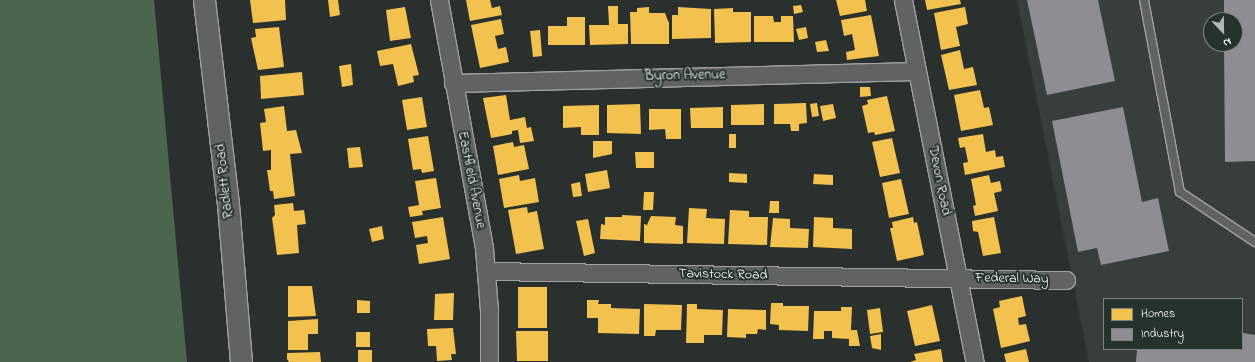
<!DOCTYPE html>
<style>
body{margin:0}
#map{position:relative;width:1255px;height:362px;overflow:hidden;background:#29302d;font-family:"Indie Flower",sans-serif}
div>[style]{position:absolute}
[style*='--x']{left:calc(var(--x)*1px);top:calc(var(--y)*1px);width:calc(var(--w)*1px);rotate:calc(var(--a)*1deg)}
.built>*{inset:0;background:#373e3c}
.green>*{inset:0;background:#4c654f}
.homes>*{inset:0;background:#f2c14e}
.industry>*{inset:0;background:#8d8d92}
.roads{filter:drop-shadow(1px 0 #9fa2a0) drop-shadow(-1px 0 #9fa2a0) drop-shadow(0 1px #9fa2a0) drop-shadow(0 -1px #9fa2a0)}
.service>*{height:8px;margin:-4px;padding:0 4px;transform-origin:4px;border-radius:4px;background:#5f6362}
.minor>*{height:17px;margin:-8.5px;padding:0 8.5px;transform-origin:8.5px;border-radius:8.5px;background:#5f6362}
.tertiary>*{height:21px;margin:-10.5px;padding:0 10.5px;transform-origin:10.5px;border-radius:10.5px;background:#5f6362}
span{translate:-50% -50%;white-space:nowrap;text-align:center;line-height:1.15;-webkit-text-stroke:4px #26332d;paint-order:stroke}
.street-label{font-size:14px;color:#fff}
.legend{position:absolute;left:1103px;top:298px;width:140px;height:52px;box-sizing:border-box;background:#26332d;border:1px solid #7d8581;margin:0;padding:5px 7px;list-style:none;font-size:12px;color:#fff}
.legend li{display:flex;align-items:center;gap:8px;height:20px}
.legend b{width:20px;border:1px solid #7d8581}
.north{position:absolute;left:1203px;top:12px;width:40px;height:40px;box-sizing:border-box;background:#26332d;border:1px solid #7d8581;border-radius:50%;rotate:158deg;font-size:11px;font-weight:700;line-height:16px;text-align:center;color:#fff}
.north::after{content:'';display:block;margin:auto;width:14px;height:18px;background:#b4b7b6;clip-path:polygon(50% 0,100% 100%,50% 72%,0 100%)}
</style>
<div id="map">
<div class="built">
<div style="clip-path:polygon(evenodd,1017px 0,1255px 0,1255px 362px,1089px 362px,1017px 0,1211px 20px,1235px 20px,1235px 44px,1211px 44px,1211px 20px,1017px 0,1104px 299px,1242px 299px,1242px 349px,1104px 349px,1104px 299px)"></div>
</div>
<div class="green">
<div style="clip-path:polygon(0 0,154px 0,187px 362px,0 362px)"></div>
</div>
<div class="homes">
<div style="clip-path:polygon(250px 0,285px 0,286px 20px,253px 23px)"></div>
<div style="clip-path:polygon(328px 0,338px 0,340px 15px,330px 17px)"></div>
<div style="clip-path:polygon(466px 0,490px 0,492px 8px,500px 6px,502px 15px,470px 21px)"></div>
<div style="clip-path:polygon(836px 0,865px 0,867px 11px,840px 16px)"></div>
<div style="clip-path:polygon(925px 0,960px 0,961px 4px,927px 10px)"></div>
<div style="clip-path:polygon(801px 5px,803px 12px,794px 14px,793px 6px)"></div>
<div style="clip-path:polygon(608px 6px,618px 6px,618px 24px,628px 24px,628px 44px,590px 45px,589px 25px,609px 25px)"></div>
<div style="clip-path:polygon(405px 7px,411px 38px,390px 41px,386px 10px)"></div>
<div style="clip-path:polygon(649px 7px,649px 13px,665px 13px,669px 23px,669px 44px,631px 44px,630px 12px,637px 12px,637px 8px)"></div>
<div style="clip-path:polygon(678px 7px,711px 9px,711px 38px,672px 39px,672px 15px,678px 15px)"></div>
<div style="clip-path:polygon(965px 7px,968px 24px,956px 27px,960px 46px,941px 50px,934px 13px)"></div>
<div style="clip-path:polygon(733px 8px,733px 12px,751px 12px,751px 42px,715px 43px,714px 9px)"></div>
<div style="clip-path:polygon(871px 15px,879px 56px,847px 60px,846px 52px,855px 50px,852px 34px,844px 36px,841px 20px)"></div>
<div style="clip-path:polygon(754px 16px,773px 16px,774px 22px,781px 22px,781px 16px,793px 16px,794px 42px,754px 42px)"></div>
<div style="clip-path:polygon(567px 17px,585px 17px,585px 45px,548px 45px,548px 26px,567px 26px)"></div>
<div style="clip-path:polygon(501px 19px,504px 34px,495px 36px,498px 49px,506px 47px,509px 62px,480px 68px,471px 25px)"></div>
<div style="clip-path:polygon(279px 27px,284px 67px,258px 70px,251px 38px,256px 37px,255px 29px)"></div>
<div style="clip-path:polygon(806px 27px,808px 38px,799px 40px,796px 29px)"></div>
<div style="clip-path:polygon(540px 30px,542px 56px,533px 57px,530px 31px)"></div>
<div style="clip-path:polygon(826px 40px,829px 51px,817px 52px,815px 42px)"></div>
<div style="clip-path:polygon(411px 44px,419px 75px,413px 76px,414px 82px,398px 86px,393px 64px,380px 66px,377px 51px)"></div>
<div style="clip-path:polygon(960px 50px,964px 69px,973px 67px,977px 85px,949px 90px,941px 55px)"></div>
<div style="clip-path:polygon(351px 64px,353px 85px,342px 87px,339px 66px)"></div>
<div style="clip-path:polygon(302px 72px,304px 95px,261px 99px,260px 76px)"></div>
<div style="clip-path:polygon(860px 87px,870px 87px,871px 96px,860px 97px)"></div>
<div style="clip-path:polygon(980px 90px,984px 108px,989px 107px,993px 125px,961px 131px,954px 95px)"></div>
<div style="clip-path:polygon(506px 95px,510px 120px,525px 117px,527px 128px,531px 127px,534px 141px,520px 143px,518px 130px,512px 131px,512px 134px,491px 138px,483px 98px)"></div>
<div style="clip-path:polygon(887px 96px,895px 131px,875px 135px,874px 132px,868px 133px,862px 106px,868px 104px,867px 100px)"></div>
<div style="clip-path:polygon(422px 97px,427px 127px,407px 130px,402px 100px)"></div>
<div style="clip-path:polygon(806px 103px,807px 123px,799px 124px,799px 131px,791px 131px,790px 124px,774px 124px,774px 104px)"></div>
<div style="clip-path:polygon(817px 103px,819px 116px,812px 117px,810px 104px)"></div>
<div style="clip-path:polygon(640px 104px,641px 134px,607px 133px,607px 105px)"></div>
<div style="clip-path:polygon(764px 104px,764px 125px,731px 125px,731px 105px)"></div>
<div style="clip-path:polygon(833px 104px,836px 118px,823px 121px,820px 106px)"></div>
<div style="clip-path:polygon(599px 105px,599px 135px,581px 135px,581px 127px,563px 128px,563px 106px)"></div>
<div style="clip-path:polygon(284px 106px,287px 131px,296px 130px,302px 153px,290px 154px,295px 196px,274px 199px,273px 191px,270px 191px,267px 170px,271px 170px,271px 150px,263px 151px,260px 123px,266px 122px,264px 109px)"></div>
<div style="clip-path:polygon(723px 107px,723px 128px,691px 128px,690px 108px)"></div>
<div style="clip-path:polygon(649px 109px,681px 109px,681px 139px,666px 139px,665px 129px,649px 130px)"></div>
<div style="clip-path:polygon(729px 134px,736px 134px,736px 148px,729px 148px)"></div>
<div style="clip-path:polygon(983px 134px,986px 152px,995px 150px,996px 157px,1003px 156px,1005px 167px,965px 175px,963px 163px,968px 162px,965px 147px,960px 148px,958px 138px)"></div>
<div style="clip-path:polygon(428px 136px,434px 171px,422px 173px,421px 169px,413px 170px,408px 139px)"></div>
<div style="clip-path:polygon(892px 138px,900px 173px,880px 177px,872px 142px)"></div>
<div style="clip-path:polygon(593px 141px,612px 141px,612px 154px,593px 158px)"></div>
<div style="clip-path:polygon(513px 142px,514px 147px,524px 145px,529px 169px,498px 175px,493px 146px)"></div>
<div style="clip-path:polygon(360px 147px,363px 167px,349px 168px,347px 148px)"></div>
<div style="clip-path:polygon(635px 152px,654px 152px,654px 168px,636px 168px)"></div>
<div style="clip-path:polygon(607px 170px,610px 188px,588px 192px,585px 174px)"></div>
<div style="clip-path:polygon(729px 173px,747px 174px,747px 183px,729px 182px)"></div>
<div style="clip-path:polygon(814px 174px,833px 175px,833px 185px,813px 184px)"></div>
<div style="clip-path:polygon(519px 175px,520px 181px,535px 178px,539px 202px,504px 208px,499px 179px)"></div>
<div style="clip-path:polygon(989px 175px,991px 183px,1000px 181px,1002px 191px,994px 193px,998px 211px,975px 216px,973px 206px,976px 205px,971px 179px)"></div>
<div style="clip-path:polygon(436px 178px,441px 208px,422px 211px,423px 215px,410px 217px,408px 207px,419px 205px,415px 181px)"></div>
<div style="clip-path:polygon(901px 179px,909px 214px,889px 218px,882px 183px)"></div>
<div style="clip-path:polygon(580px 182px,582px 196px,573px 197px,571px 184px)"></div>
<div style="clip-path:polygon(644px 192px,654px 192px,653px 210px,643px 210px)"></div>
<div style="clip-path:polygon(770px 201px,779px 201px,779px 213px,769px 213px)"></div>
<div style="clip-path:polygon(293px 203px,294px 211px,304px 210px,306px 224px,297px 225px,299px 253px,277px 255px,272px 218px,275px 215px,274px 205px)"></div>
<div style="clip-path:polygon(527px 207px,528px 213px,537px 211px,544px 249px,516px 254px,508px 210px)"></div>
<div style="clip-path:polygon(689px 208px,707px 209px,706px 218px,725px 219px,724px 244px,687px 243px)"></div>
<div style="clip-path:polygon(730px 210px,749px 211px,749px 217px,768px 217px,767px 245px,728px 244px)"></div>
<div style="clip-path:polygon(622px 215px,641px 216px,640px 241px,600px 239px,601px 224px,605px 225px,605px 217px,622px 217px)"></div>
<div style="clip-path:polygon(651px 216px,676px 217px,675px 225px,683px 226px,683px 244px,644px 243px,644px 224px,647px 225px)"></div>
<div style="clip-path:polygon(443px 217px,450px 259px,419px 264px,416px 245px,428px 243px,427px 236px,415px 238px,412px 222px)"></div>
<div style="clip-path:polygon(814px 217px,833px 218px,833px 228px,852px 229px,852px 249px,813px 247px)"></div>
<div style="clip-path:polygon(913px 217px,914px 223px,917px 222px,924px 255px,897px 261px,890px 228px,893px 228px,892px 222px)"></div>
<div style="clip-path:polygon(994px 217px,1001px 253px,983px 256px,978px 232px,973px 231px,972px 221px)"></div>
<div style="clip-path:polygon(773px 218px,790px 219px,790px 228px,809px 229px,808px 248px,770px 247px)"></div>
<div style="clip-path:polygon(588px 219px,595px 253px,584px 256px,576px 221px)"></div>
<div style="clip-path:polygon(382px 226px,384px 239px,372px 242px,369px 229px)"></div>
<div style="clip-path:polygon(288px 286px,312px 286px,316px 316px,288px 317px)"></div>
<div style="clip-path:polygon(518px 287px,547px 287px,547px 328px,518px 328px)"></div>
<div style="clip-path:polygon(454px 293px,453px 320px,434px 320px,435px 294px)"></div>
<div style="clip-path:polygon(1022px 296px,1026px 316px,1018px 318px,1019px 325px,1026px 324px,1030px 341px,1001px 348px,993px 309px,1000px 307px,999px 301px)"></div>
<div style="clip-path:polygon(357px 300px,370px 301px,370px 313px,357px 313px)"></div>
<div style="clip-path:polygon(587px 300px,599px 300px,598px 304px,611px 304px,611px 308px,640px 309px,639px 334px,598px 333px,598px 318px,587px 318px)"></div>
<div style="clip-path:polygon(771px 303px,783px 303px,783px 306px,809px 306px,808px 331px,779px 330px,779px 325px,770px 324px)"></div>
<div style="clip-path:polygon(644px 304px,682px 305px,681px 330px,656px 330px,655px 336px,644px 336px)"></div>
<div style="clip-path:polygon(687px 304px,697px 304px,697px 309px,723px 310px,722px 335px,704px 335px,704px 343px,686px 343px)"></div>
<div style="clip-path:polygon(932px 305px,940px 341px,915px 346px,907px 311px)"></div>
<div style="clip-path:polygon(841px 307px,852px 307px,851px 330px,857px 330px,860px 346px,849px 346px,849px 339px,832px 338px,832px 331px,824px 331px,824px 339px,813px 339px,814px 311px,841px 311px)"></div>
<div style="clip-path:polygon(880px 308px,883px 332px,870px 334px,867px 310px)"></div>
<div style="clip-path:polygon(728px 309px,766px 310px,766px 330px,758px 329px,757px 334px,746px 334px,746px 338px,727px 337px)"></div>
<div style="clip-path:polygon(318px 319px,318px 334px,308px 334px,308px 350px,288px 350px,288px 321px)"></div>
<div style="clip-path:polygon(453px 328px,456px 354px,451px 354px,452px 360px,437px 361px,436px 346px,428px 346px,427px 329px)"></div>
<div style="clip-path:polygon(516px 331px,548px 331px,548px 361px,517px 361px)"></div>
<div style="clip-path:polygon(356px 332px,370px 332px,370px 347px,356px 347px)"></div>
<div style="clip-path:polygon(881px 334px,881px 350px,872px 348px,870px 336px)"></div>
<div style="clip-path:polygon(941px 349px,943px 362px,910px 362px,916px 360px,914px 354px)"></div>
<div style="clip-path:polygon(1026px 349px,1029px 362px,1006px 362px,1004px 354px)"></div>
<div style="clip-path:polygon(358px 350px,372px 350px,372px 362px,358px 362px)"></div>
<div style="clip-path:polygon(320px 352px,321px 362px,289px 362px,287px 359px,287px 353px)"></div>
</div>
<div class="industry">
<div style="clip-path:polygon(1027px 0,1098px 0,1115px 81px,1047px 95px)"></div>
<div style="clip-path:polygon(1224px 0,1255px 0,1255px 161px,1225px 162px,1224px 44px,1235px 44px,1235px 20px,1224px 20px)"></div>
<div style="clip-path:polygon(1123px 107px,1142px 202px,1158px 198px,1169px 251px,1101px 265px,1097px 248px,1078px 252px,1052px 121px)"></div>
<div style="clip-path:polygon(1242px 333px,1255px 335px,1255px 362px,1136px 362px,1137px 349px,1242px 349px)"></div>
</div>
<div class="roads">
<div class="service">
<div style="--x:1144;--y:0;--w:195;--a:79.4"></div>
<div style="--x:1180;--y:192;--w:90;--a:33.7"></div>
</div>
<div class="minor">
<div style="--x:439;--y:0;--w:252;--a:79.7"></div>
<div style="--x:484;--y:248;--w:62;--a:85.4"></div>
<div style="--x:489;--y:310;--w:52;--a:90"></div>
<div style="--x:903;--y:0;--w:369;--a:78.8"></div>
<div style="--x:453;--y:83;--w:464;--a:-1.5"></div>
<div style="--x:487;--y:271;--w:579;--a:0.89"></div>
</div>
<div class="tertiary">
<div style="--x:204;--y:0;--w:205;--a:83.3"></div>
<div style="--x:228;--y:204;--w:159;--a:85.3"></div>
</div>
</div>
<div class="street-label">
<span style="left:685px;top:76px;rotate:-1deg">Byron Avenue</span>
<span style="left:471px;top:180px;rotate:79deg">Eastfield Avenue</span>
<span style="left:225px;top:181px;rotate:-96deg">Radlett Road</span>
<span style="left:939px;top:181px;rotate:79deg">Devon Road</span>
<span style="left:723px;top:275px;rotate:1deg">Tavistock Road</span>
<span style="left:1012px;top:279px;rotate:1deg">Federal Way</span>
</div>
<ul class="legend">
<li><b style="height:11px;background:#f2c14e"></b>Homes</li>
<li><b style="height:11px;background:#8d8d92"></b>Industry</li>
</ul>
<div class="north">N</div>
</div>
